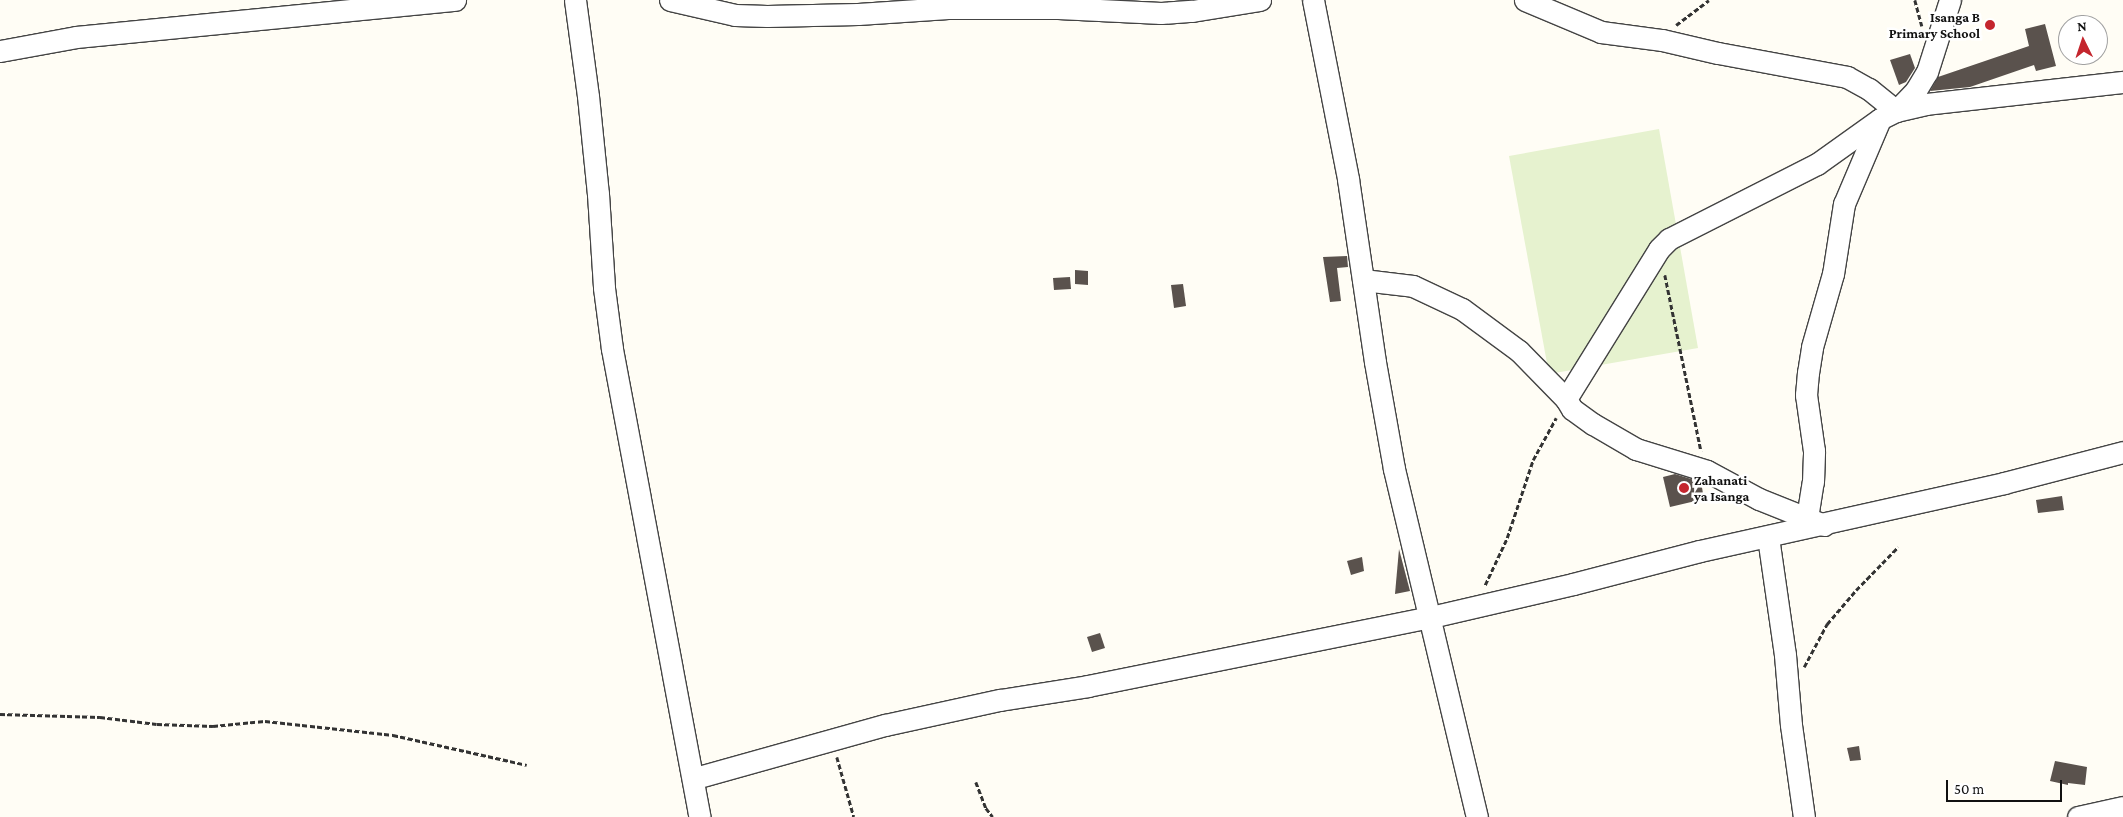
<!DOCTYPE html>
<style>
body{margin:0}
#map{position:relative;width:2123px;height:817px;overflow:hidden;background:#fffdf5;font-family:"Crimson Pro",serif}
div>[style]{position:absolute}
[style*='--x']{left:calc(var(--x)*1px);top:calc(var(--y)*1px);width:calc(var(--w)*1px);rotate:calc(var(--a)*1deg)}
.pitch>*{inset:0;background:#e6f2cf}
.building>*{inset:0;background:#5a524d}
.path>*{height:2.5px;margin-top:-1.25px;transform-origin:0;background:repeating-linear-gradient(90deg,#333 0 5px,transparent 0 7.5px)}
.roads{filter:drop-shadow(1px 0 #444) drop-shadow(-1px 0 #444) drop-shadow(0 1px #444) drop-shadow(0 -1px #444)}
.minor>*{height:21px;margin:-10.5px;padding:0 10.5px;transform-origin:10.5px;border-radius:10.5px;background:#fff}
.dots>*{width:14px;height:14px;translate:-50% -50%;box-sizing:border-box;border:2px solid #fff;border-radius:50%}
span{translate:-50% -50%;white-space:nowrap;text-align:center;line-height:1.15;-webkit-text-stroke:5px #fff;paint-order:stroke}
.poi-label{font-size:14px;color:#111;font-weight:700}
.right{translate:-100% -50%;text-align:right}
.left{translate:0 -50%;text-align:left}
.north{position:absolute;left:2058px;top:15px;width:50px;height:50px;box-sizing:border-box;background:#fff;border:1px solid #a0a0a0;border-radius:50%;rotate:356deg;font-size:14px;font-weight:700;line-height:20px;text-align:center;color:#111}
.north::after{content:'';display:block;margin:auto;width:18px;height:22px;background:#c4262e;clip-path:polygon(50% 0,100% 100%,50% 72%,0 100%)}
.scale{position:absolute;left:1946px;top:780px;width:116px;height:22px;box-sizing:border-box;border:2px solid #111;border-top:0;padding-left:6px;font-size:15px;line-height:18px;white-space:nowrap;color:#111;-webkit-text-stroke:4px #fff;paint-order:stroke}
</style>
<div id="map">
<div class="pitch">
<div style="clip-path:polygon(1659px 129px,1698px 348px,1549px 374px,1509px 156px)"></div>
</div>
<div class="building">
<div style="clip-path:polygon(2045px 24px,2056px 66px,2036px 71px,2034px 65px,1970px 87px,1930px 91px,1938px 77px,2029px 46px,2025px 29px)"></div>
<div style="clip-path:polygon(1910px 54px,1915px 68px,1906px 82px,1899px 85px,1890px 60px)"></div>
<div style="clip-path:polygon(1347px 256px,1348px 267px,1337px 268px,1341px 301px,1330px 302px,1323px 257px)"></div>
<div style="clip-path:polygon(1075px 270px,1088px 271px,1088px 285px,1075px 284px)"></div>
<div style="clip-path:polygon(1070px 277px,1071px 289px,1054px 290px,1053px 278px)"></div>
<div style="clip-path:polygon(1183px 284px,1186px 306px,1174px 308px,1171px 285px)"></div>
<div style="clip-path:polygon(1675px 474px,1701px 482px,1704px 499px,1670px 507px,1663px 477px)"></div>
<div style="clip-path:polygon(2062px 496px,2064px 510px,2038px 513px,2036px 500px)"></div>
<div style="clip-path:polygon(1399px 549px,1410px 591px,1395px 594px)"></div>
<div style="clip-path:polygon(1362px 557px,1364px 571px,1351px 575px,1347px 561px)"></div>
<div style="clip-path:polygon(1100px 633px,1105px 648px,1092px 652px,1087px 637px)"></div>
<div style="clip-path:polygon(1859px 746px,1861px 760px,1850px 761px,1847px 748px)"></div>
<div style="clip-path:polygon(2055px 761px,2087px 767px,2085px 785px,2068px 783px,2068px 785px,2050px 781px)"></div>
</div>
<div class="path">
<div style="--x:1915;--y:0;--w:27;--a:75"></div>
<div style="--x:1676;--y:25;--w:41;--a:-37.1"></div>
<div style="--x:1665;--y:275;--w:180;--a:78.4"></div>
<div style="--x:1485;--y:585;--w:52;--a:-64.9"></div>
<div style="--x:1507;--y:538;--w:82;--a:-71.6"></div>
<div style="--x:1533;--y:460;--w:48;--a:-61.3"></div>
<div style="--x:1804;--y:667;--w:49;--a:-61.9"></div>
<div style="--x:1827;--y:624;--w:45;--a:-49.5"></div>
<div style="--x:1856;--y:590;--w:60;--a:-45.7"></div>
<div style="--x:0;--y:714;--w:100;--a:1.7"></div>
<div style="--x:100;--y:717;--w:57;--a:7"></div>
<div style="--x:157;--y:724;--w:56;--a:2"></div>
<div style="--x:213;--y:726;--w:52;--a:-5.5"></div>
<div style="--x:265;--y:721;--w:129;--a:6.2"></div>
<div style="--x:393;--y:735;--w:137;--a:12.6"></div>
<div style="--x:837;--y:757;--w:62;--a:74.2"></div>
<div style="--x:976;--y:782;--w:28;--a:69"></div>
<div style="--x:986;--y:808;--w:11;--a:52"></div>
</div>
<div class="roads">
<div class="minor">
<div style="--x:575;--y:0;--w:97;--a:82.3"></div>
<div style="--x:588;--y:96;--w:99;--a:84.2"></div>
<div style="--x:598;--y:194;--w:94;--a:86.3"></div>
<div style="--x:604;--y:288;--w:62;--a:82.5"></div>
<div style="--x:612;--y:349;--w:476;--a:79.4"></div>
<div style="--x:670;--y:0;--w:67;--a:13"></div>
<div style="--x:735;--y:15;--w:32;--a:2"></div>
<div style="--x:767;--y:16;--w:91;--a:-1.3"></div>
<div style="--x:858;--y:14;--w:90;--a:-3.8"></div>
<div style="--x:948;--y:8;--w:110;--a:0"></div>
<div style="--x:1058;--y:8;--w:103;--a:2.8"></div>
<div style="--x:1161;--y:13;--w:31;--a:-4"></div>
<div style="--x:1192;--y:11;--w:69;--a:-9.2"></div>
<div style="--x:1313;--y:0;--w:182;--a:78.9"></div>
<div style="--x:1348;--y:179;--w:185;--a:81.6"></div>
<div style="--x:1375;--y:362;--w:109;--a:79.9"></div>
<div style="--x:1394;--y:469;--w:358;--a:76.6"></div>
<div style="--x:1525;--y:0;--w:82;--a:22.8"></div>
<div style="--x:1601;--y:32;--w:62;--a:7.5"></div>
<div style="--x:1662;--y:40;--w:57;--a:13.1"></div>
<div style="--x:1718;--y:53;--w:131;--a:10.5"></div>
<div style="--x:1847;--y:77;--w:25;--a:29"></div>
<div style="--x:1869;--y:89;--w:35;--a:39"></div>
<div style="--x:1896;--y:111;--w:29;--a:-46"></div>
<div style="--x:1916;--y:90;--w:21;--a:-59"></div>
<div style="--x:1927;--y:72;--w:76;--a:-72.3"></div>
<div style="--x:0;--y:51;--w:77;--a:-10.4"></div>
<div style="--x:76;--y:37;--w:381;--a:-5.6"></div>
<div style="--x:1363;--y:280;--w:50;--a:6.8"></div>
<div style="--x:1413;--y:286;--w:54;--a:25.1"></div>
<div style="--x:1462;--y:309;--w:71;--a:36.4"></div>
<div style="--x:1519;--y:351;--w:67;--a:45.6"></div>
<div style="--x:1566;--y:399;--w:12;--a:59"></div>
<div style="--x:1572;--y:409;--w:26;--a:36"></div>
<div style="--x:1593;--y:424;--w:50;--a:30.2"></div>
<div style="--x:1636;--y:449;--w:74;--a:17.2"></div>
<div style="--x:1707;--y:471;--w:59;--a:28.3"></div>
<div style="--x:1759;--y:499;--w:70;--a:21.8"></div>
<div style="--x:1566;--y:399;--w:176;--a:-58.2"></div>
<div style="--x:1659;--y:249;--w:14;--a:-45"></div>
<div style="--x:1669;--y:239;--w:166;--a:-26.9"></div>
<div style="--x:1817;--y:164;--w:77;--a:-35.5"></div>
<div style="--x:1880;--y:119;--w:18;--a:-27"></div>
<div style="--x:1896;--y:111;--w:31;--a:-13"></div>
<div style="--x:1926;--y:104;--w:198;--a:-6.4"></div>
<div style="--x:1807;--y:518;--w:36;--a:-81"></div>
<div style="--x:1813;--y:482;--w:31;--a:-88"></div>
<div style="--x:1814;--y:451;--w:57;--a:-98.1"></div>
<div style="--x:1806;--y:395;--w:22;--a:-85"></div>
<div style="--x:1808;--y:373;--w:26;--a:-81"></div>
<div style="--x:1812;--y:347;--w:76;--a:-74"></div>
<div style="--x:1833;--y:274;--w:71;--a:-81.1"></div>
<div style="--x:1844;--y:204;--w:92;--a:-67"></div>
<div style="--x:1768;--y:537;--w:119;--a:81.8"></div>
<div style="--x:1785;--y:655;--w:70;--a:85.1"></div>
<div style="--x:1791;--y:725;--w:93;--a:82"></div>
<div style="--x:695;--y:778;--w:197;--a:-15.6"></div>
<div style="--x:885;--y:725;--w:118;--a:-12.3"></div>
<div style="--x:1000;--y:700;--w:89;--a:-9"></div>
<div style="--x:1088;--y:686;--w:350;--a:-11.4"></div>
<div style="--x:1431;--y:617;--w:146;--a:-13.1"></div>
<div style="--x:1573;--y:584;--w:131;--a:-14.6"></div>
<div style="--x:1700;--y:551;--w:312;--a:-12.6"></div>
<div style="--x:2004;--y:483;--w:123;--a:-14.6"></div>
<div style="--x:2078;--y:817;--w:46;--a:-12.5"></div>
</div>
</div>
<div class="dots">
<div style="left:1990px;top:25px;background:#c4262e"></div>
<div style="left:1684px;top:488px;background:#c4262e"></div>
</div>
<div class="poi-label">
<span class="right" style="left:1980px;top:25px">Isanga B<br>Primary School</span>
<span class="left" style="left:1694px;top:488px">Zahanati<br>ya Isanga</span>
</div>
<div class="north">N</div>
<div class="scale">50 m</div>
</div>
